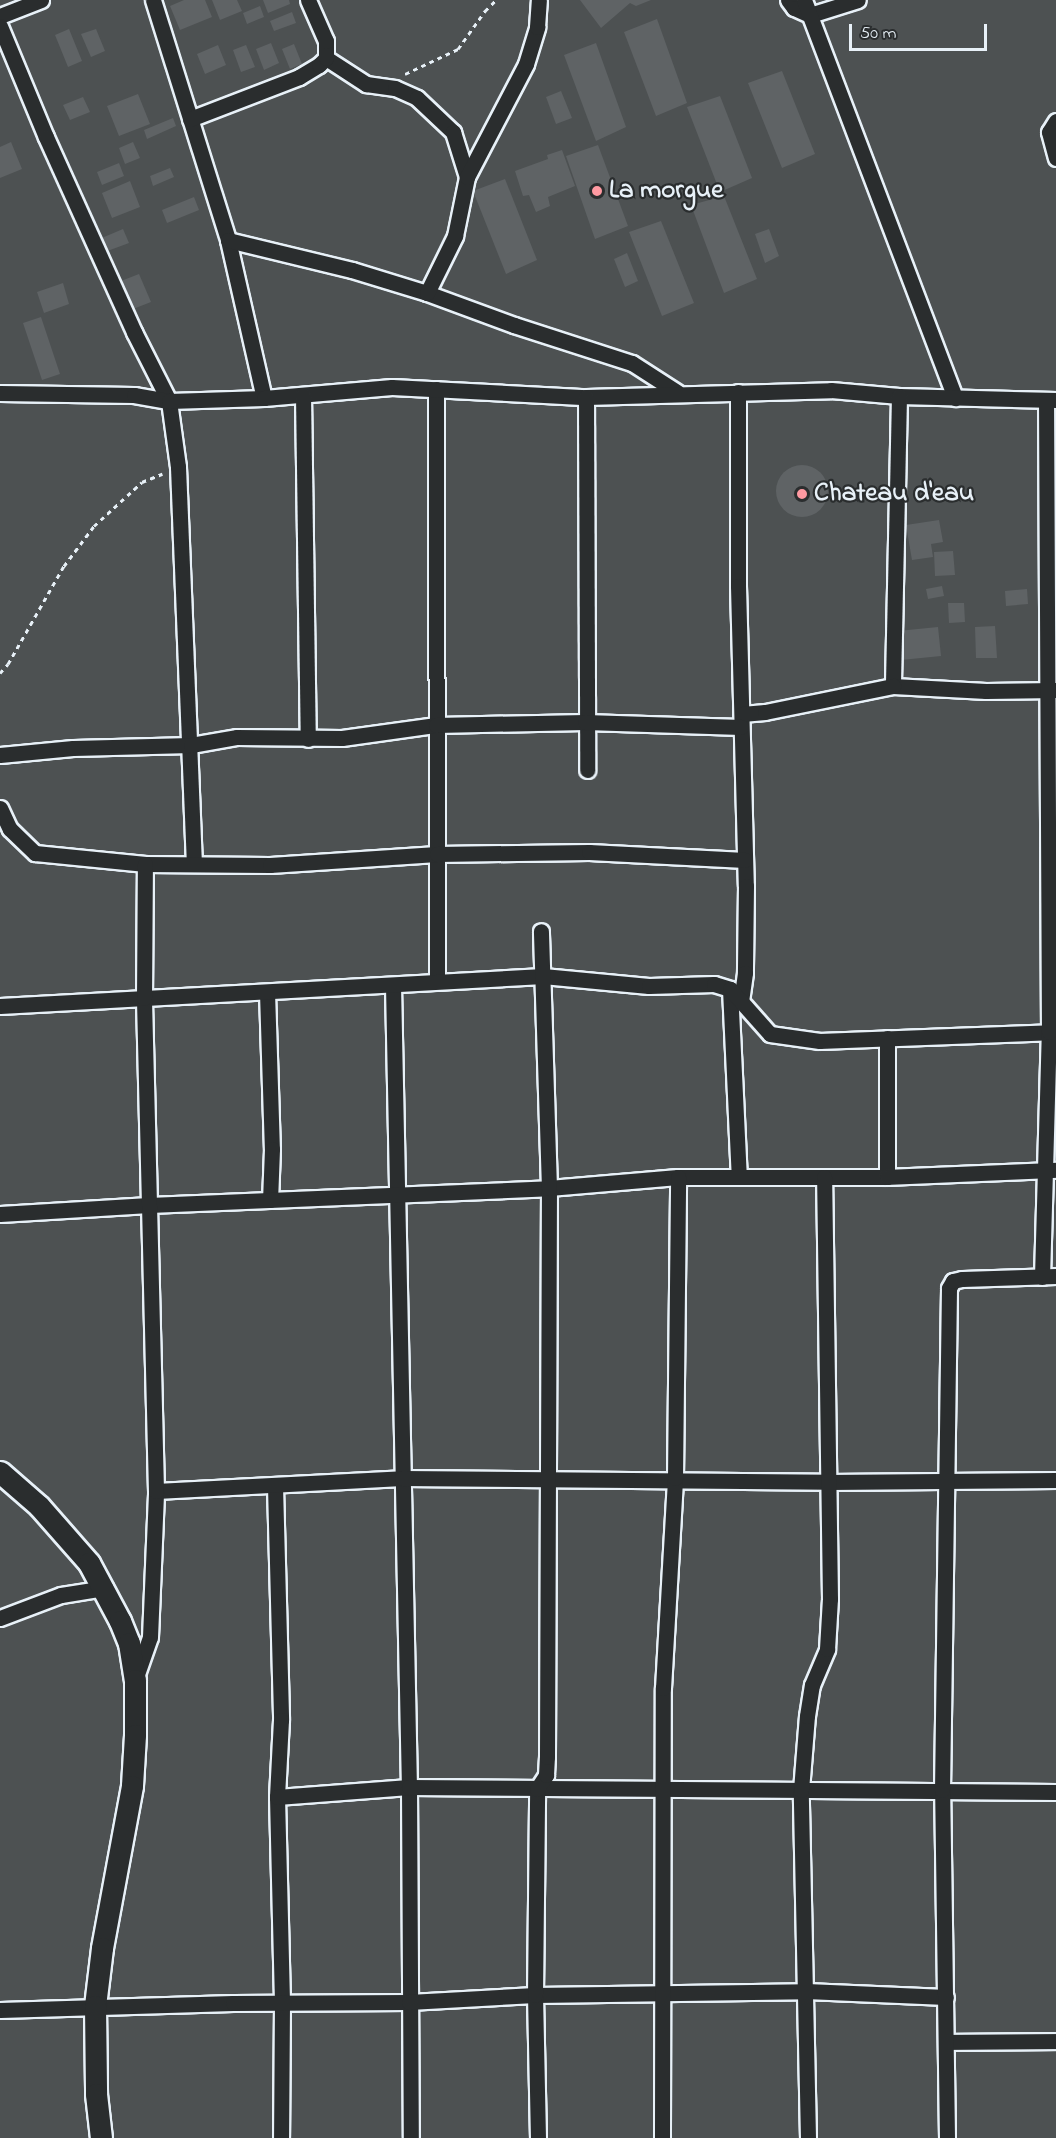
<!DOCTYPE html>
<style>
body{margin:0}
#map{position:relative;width:1056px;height:2138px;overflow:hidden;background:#35393a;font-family:"Indie Flower",sans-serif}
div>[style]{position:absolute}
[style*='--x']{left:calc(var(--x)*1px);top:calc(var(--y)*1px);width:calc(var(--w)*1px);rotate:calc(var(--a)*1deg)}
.green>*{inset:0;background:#4d5152}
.building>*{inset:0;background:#5f6365}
.round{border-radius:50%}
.path>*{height:3px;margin-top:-1.5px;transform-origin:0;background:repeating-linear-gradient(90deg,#e8f1f8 0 4.5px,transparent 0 9px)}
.roads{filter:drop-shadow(2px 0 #e8f1f8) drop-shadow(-2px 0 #e8f1f8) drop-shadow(0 2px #e8f1f8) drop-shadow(0 -2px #e8f1f8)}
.street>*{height:15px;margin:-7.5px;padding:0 7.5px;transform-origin:7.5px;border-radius:7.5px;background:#2a2d2e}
.secondary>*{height:21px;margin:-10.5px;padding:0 10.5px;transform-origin:10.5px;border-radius:10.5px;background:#2a2d2e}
.dots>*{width:16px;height:16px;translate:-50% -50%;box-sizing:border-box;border:3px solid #2a2d2e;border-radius:50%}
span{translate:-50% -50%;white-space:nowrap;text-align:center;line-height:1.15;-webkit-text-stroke:4.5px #2a2d2e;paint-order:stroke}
.poi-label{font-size:27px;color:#e8f1f8;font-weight:700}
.left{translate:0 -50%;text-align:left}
.scale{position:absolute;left:849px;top:24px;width:138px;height:27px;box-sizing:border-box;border:3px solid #e8f1f8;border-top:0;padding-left:8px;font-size:18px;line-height:21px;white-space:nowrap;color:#e8f1f8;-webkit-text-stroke:4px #2a2d2e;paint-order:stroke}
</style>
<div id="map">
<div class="green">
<div style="clip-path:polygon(0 0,1056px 0,1056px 2138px,0 2138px)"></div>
</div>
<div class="building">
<div style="clip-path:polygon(184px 0,205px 0,212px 17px,180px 30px,170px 6px)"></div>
<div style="clip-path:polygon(212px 0,237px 0,242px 11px,220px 20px)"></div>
<div style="clip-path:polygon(263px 0,289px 0,290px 4px,268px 13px)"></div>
<div style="clip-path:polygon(580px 0,651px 0,636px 6px,630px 3px,601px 28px)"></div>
<div style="clip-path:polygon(260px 6px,264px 17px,247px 24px,243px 13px)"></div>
<div style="clip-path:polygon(292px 12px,296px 23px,274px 31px,270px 21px)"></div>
<div style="clip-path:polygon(657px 19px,687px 103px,656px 116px,624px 32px)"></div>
<div style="clip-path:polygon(69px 29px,82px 61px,68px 67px,55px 35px)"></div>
<div style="clip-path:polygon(96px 29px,105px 51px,91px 57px,81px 34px)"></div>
<div style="clip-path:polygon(271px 43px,279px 63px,264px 70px,256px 49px)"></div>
<div style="clip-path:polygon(596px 43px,626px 127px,596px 141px,564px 55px)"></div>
<div style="clip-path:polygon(294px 44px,302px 64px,290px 69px,282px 49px)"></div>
<div style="clip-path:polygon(218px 45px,226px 65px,205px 74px,197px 54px)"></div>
<div style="clip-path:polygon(246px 45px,255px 67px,241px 72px,233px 50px)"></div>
<div style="clip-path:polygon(782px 71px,815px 154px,782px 168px,748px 83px)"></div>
<div style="clip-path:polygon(561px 91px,572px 118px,556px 124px,546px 97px)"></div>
<div style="clip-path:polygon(138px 94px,150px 124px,119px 136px,107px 106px)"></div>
<div style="clip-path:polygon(720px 96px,752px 178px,720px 192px,687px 107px)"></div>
<div style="clip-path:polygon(83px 97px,90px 112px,70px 120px,63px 105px)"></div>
<div style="clip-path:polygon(173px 118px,176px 126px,147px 139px,144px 130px)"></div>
<div style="clip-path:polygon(11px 142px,22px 169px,0 178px,0 147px)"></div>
<div style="clip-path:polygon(133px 142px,140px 158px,125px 164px,119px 148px)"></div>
<div style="clip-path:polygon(598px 145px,628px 226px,595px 239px,566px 156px)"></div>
<div style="clip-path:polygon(562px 150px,575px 186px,548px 197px,550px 206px,536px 212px,529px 195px,523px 196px,515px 171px,548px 159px,547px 155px)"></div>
<div style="clip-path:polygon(119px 163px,124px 176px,102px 185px,97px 172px)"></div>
<div style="clip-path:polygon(170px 168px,174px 177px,153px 186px,150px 176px)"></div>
<div style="clip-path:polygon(505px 179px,537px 260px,506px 274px,473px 191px)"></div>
<div style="clip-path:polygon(130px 181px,140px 207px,112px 218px,102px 193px)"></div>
<div style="clip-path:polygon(724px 196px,757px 279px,724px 293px,691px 205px)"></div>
<div style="clip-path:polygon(194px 197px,199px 210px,167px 223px,162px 210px)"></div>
<div style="clip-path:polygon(661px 221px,694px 303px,662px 316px,629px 232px)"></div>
<div style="clip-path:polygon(123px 229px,129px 243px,102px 253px,97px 240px)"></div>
<div style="clip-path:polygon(769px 229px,779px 256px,765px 263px,755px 234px)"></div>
<div style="clip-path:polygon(627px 253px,638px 281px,625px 287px,614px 259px)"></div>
<div style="clip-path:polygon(139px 274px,151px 302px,133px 309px,121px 281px)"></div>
<div style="clip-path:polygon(63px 283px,69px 304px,44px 313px,37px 292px)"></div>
<div style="clip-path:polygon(41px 317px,60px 374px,42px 380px,23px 323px)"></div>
<div class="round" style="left:776px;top:465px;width:52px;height:52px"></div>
<div style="clip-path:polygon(939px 520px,943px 542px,931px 544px,933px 557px,912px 560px,906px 525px)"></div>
<div style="clip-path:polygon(953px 551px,955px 575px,935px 576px,934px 552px)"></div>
<div style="clip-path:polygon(942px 586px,944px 596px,928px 599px,926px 589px)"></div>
<div style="clip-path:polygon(1027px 589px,1028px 604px,1006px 606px,1005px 591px)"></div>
<div style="clip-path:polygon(948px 603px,964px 603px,965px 622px,949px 623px)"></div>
<div style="clip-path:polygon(995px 626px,997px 658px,976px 658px,975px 627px)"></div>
<div style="clip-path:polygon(938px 627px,941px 656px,901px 660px,898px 631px)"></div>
</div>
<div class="path">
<div style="--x:405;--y:74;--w:59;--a:-25.3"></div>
<div style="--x:458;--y:49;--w:47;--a:-54.6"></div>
<div style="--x:485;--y:11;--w:16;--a:-45"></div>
<div style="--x:0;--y:673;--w:12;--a:-48"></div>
<div style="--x:8;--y:664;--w:113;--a:-60.3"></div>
<div style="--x:64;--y:566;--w:50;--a:-53.1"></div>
<div style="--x:94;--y:526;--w:65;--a:-42.5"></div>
<div style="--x:142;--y:482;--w:22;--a:-22"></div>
</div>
<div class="roads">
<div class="street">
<div style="--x:153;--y:0;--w:251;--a:72.6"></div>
<div style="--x:228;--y:240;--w:162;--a:77.2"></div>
<div style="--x:788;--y:0;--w:10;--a:53"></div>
<div style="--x:794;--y:8;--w:17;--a:24"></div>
<div style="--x:810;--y:15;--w:50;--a:-17.4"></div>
<div style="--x:804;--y:0;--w:426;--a:69.2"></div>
<div style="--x:0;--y:16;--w:44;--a:-21.3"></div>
<div style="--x:0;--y:26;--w:120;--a:67.5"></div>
<div style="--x:46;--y:137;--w:214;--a:65.7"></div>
<div style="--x:134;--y:332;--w:77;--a:63.1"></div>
<div style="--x:169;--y:401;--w:67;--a:82.2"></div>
<div style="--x:178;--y:467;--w:396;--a:87.7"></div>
<div style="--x:326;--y:58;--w:48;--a:33"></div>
<div style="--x:366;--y:84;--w:29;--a:8"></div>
<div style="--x:395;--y:88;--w:24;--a:24"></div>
<div style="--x:417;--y:98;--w:50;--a:43.4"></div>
<div style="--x:453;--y:132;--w:47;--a:72.7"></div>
<div style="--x:190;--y:119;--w:117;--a:-21.1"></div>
<div style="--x:299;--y:77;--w:23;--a:-31"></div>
<div style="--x:319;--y:65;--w:10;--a:-45"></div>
<div style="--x:326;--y:58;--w:17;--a:-90"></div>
<div style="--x:326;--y:41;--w:45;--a:-113.7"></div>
<div style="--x:1056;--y:121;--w:13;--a:122"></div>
<div style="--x:1049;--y:132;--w:27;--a:75"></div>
<div style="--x:228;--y:240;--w:128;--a:13.6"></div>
<div style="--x:352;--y:270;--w:78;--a:17"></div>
<div style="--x:427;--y:293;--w:93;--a:20.2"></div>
<div style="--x:514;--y:325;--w:124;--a:17.9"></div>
<div style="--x:632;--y:363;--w:54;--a:32.8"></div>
<div style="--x:427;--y:293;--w:64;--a:-63.8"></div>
<div style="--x:455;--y:236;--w:60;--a:-78.5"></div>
<div style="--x:467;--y:177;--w:127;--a:-62.4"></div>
<div style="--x:526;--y:64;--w:39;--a:-73"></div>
<div style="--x:537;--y:27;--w:27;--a:-86"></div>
<div style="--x:436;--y:389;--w:592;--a:89.9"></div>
<div style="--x:738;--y:392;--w:194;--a:90"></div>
<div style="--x:738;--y:586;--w:300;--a:88.5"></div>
<div style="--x:746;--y:886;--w:87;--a:90.7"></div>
<div style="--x:745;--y:973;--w:28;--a:98"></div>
<div style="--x:0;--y:393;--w:134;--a:0.9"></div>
<div style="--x:134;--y:395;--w:36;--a:10"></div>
<div style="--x:169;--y:401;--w:95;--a:-1.8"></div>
<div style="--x:264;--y:398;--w:128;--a:-4.9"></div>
<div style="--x:392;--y:387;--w:194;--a:3"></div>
<div style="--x:586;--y:397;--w:245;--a:-1.6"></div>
<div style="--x:831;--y:390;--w:68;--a:5"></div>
<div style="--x:899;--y:396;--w:157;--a:1.5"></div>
<div style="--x:303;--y:395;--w:344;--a:89.2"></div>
<div style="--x:899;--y:396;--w:290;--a:91.2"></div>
<div style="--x:893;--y:686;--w:93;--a:3.1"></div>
<div style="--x:986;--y:691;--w:70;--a:-0.8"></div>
<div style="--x:586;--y:397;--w:373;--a:89.8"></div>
<div style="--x:742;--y:714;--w:23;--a:-5"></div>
<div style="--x:765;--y:712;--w:131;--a:-11.5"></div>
<div style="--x:0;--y:755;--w:73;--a:-5.5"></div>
<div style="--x:73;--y:748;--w:118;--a:-1.5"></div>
<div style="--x:191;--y:745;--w:47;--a:-9.9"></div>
<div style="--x:237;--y:737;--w:105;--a:0.5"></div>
<div style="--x:342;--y:738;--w:95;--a:-7.9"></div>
<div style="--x:436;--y:725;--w:149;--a:-1.2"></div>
<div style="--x:585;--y:722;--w:156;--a:1.8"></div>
<div style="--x:0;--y:808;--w:23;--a:65"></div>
<div style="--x:10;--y:829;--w:35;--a:44"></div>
<div style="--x:35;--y:853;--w:111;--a:5.7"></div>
<div style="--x:145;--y:864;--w:125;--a:0.5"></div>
<div style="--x:270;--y:865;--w:167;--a:-3.8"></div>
<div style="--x:437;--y:854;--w:152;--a:-0.8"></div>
<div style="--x:589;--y:852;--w:156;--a:2.9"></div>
<div style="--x:393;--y:985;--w:802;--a:88.86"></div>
<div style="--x:409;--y:1787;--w:351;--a:89.7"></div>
<div style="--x:730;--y:989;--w:188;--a:87.3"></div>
<div style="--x:267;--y:992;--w:157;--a:88.2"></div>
<div style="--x:272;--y:1149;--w:51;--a:92.2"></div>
<div style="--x:0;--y:1006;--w:544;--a:-3.16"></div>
<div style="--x:543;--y:976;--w:106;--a:5.4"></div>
<div style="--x:649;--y:986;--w:65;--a:-1.8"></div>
<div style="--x:714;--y:984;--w:17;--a:17"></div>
<div style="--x:730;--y:989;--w:60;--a:48.4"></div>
<div style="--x:770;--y:1034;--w:50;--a:8"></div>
<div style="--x:820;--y:1041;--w:236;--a:-2.2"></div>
<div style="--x:887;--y:1038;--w:139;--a:90"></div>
<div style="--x:0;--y:1214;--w:149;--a:-3.5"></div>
<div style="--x:149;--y:1205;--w:400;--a:-2.4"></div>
<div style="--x:549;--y:1188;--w:129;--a:-4.9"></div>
<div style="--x:678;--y:1177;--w:209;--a:0"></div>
<div style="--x:887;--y:1177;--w:169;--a:-2.4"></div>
<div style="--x:1042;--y:1277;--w:245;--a:-88.4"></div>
<div style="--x:1049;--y:1032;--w:632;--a:-90.27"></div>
<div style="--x:275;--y:1486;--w:234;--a:88.5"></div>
<div style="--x:281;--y:1720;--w:77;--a:93"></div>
<div style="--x:277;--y:1797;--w:206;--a:88.6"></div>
<div style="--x:282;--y:2003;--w:135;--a:90.4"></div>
<div style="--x:156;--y:1491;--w:246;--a:-3"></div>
<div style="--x:402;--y:1478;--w:426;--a:0.5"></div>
<div style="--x:828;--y:1482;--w:228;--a:-0.5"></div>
<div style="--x:0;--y:1618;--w:65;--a:-20.7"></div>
<div style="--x:61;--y:1595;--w:45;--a:-9"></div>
<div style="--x:136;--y:1677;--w:42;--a:-70.7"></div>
<div style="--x:150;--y:1637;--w:146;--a:-87.6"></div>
<div style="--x:156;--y:1491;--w:493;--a:-91.4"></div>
<div style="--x:144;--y:998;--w:134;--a:-89.6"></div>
<div style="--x:277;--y:1797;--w:132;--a:-4.3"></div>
<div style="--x:409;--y:1787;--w:647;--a:0.44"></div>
<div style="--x:0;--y:2010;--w:233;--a:-1.7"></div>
<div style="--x:233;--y:2003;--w:176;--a:-0.3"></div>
<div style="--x:409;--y:2002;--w:126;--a:-3.2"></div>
<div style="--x:535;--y:1995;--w:271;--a:-0.8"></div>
<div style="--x:806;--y:1991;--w:140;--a:2.5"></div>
<div style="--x:946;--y:2042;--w:110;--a:-0.5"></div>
<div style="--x:538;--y:2138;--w:143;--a:-91.2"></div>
<div style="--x:535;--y:1995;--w:206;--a:-89.4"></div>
<div style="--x:537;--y:1789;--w:17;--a:-57"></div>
<div style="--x:546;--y:1775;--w:18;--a:-87"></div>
<div style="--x:547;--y:1757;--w:569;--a:-89.8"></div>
<div style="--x:549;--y:1188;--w:257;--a:-91.8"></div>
<div style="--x:662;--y:2138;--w:450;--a:-89.9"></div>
<div style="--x:663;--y:1688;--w:210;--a:-86.7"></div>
<div style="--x:675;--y:1478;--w:301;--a:-89.4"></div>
<div style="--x:808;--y:2138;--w:348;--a:-91.2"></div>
<div style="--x:801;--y:1790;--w:74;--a:-85.4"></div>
<div style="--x:807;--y:1716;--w:31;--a:-81"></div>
<div style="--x:812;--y:1685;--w:39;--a:-67"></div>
<div style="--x:827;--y:1649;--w:50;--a:-86.6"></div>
<div style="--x:830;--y:1599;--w:422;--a:-90.8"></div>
<div style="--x:947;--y:2138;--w:348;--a:-90.8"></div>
<div style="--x:942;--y:1790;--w:502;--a:-89.2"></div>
<div style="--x:949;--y:1288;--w:8;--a:-60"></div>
<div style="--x:953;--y:1281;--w:9;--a:-13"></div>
<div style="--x:962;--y:1279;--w:94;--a:-1.8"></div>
</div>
<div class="secondary">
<div style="--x:0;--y:1472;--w:52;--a:41.1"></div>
<div style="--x:39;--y:1506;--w:76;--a:48.7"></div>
<div style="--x:89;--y:1563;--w:66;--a:61.9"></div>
<div style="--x:120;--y:1621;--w:24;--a:68"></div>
<div style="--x:129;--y:1643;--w:37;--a:81"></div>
<div style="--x:135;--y:1680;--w:55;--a:90"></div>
<div style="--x:135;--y:1735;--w:51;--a:93.4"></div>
<div style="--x:132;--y:1786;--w:165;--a:100.5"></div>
<div style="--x:102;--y:1948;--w:58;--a:96.9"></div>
<div style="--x:95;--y:2006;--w:88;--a:89.3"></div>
<div style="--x:96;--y:2094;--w:44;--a:83.5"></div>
</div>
</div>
<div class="dots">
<div style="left:597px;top:191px;background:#ff9aa2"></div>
<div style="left:802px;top:494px;background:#ff9aa2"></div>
</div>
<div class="poi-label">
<span class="left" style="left:609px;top:191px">La morgue</span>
<span class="left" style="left:814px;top:494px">Chateau d'eau</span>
</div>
<div class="scale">50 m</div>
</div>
